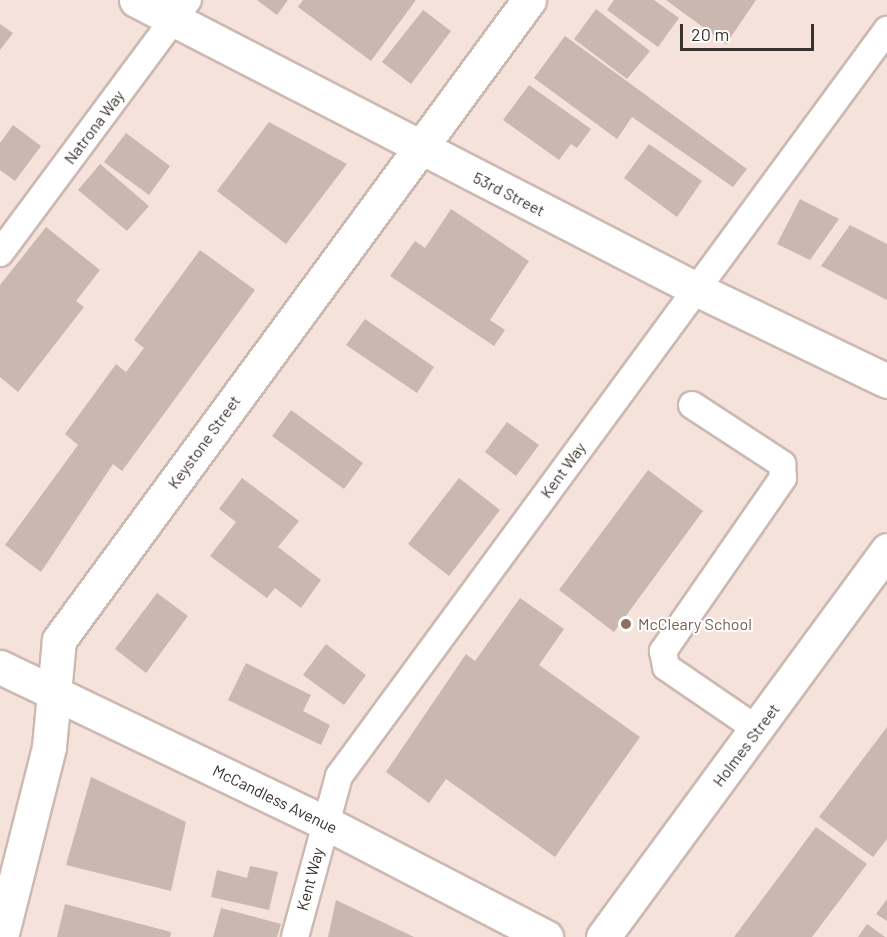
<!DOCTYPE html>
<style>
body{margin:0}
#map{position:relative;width:887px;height:937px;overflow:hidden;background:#f5e2da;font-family:Barlow,sans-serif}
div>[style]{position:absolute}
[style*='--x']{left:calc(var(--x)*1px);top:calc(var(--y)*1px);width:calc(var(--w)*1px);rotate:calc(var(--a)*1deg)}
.building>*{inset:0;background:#cab7af}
.roads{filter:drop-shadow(2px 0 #ccb9b2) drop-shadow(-2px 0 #ccb9b2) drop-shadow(0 2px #ccb9b2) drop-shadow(0 -2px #ccb9b2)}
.lane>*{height:26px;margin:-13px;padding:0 13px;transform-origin:13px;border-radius:13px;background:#fff}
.street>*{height:33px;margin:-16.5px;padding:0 16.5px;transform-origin:16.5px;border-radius:16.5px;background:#fff}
.dots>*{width:16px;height:16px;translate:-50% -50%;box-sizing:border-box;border:3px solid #fff;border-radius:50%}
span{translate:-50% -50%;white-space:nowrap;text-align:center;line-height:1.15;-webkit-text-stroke:4.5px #fff;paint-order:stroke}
.street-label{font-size:16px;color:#39312e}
.education-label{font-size:16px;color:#785e54}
.left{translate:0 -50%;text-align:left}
.scale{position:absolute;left:680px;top:24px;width:134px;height:27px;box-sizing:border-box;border:3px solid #39312e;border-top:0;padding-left:8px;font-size:18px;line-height:21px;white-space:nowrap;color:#39312e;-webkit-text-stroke:4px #fff;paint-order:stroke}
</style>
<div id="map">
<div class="building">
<div style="clip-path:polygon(257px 0,288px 0,277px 15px)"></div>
<div style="clip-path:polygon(303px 0,416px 0,371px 61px,298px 7px)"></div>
<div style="clip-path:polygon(614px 0,654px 0,679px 18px,658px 47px,607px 10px)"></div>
<div style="clip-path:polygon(666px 0,756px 0,726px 44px)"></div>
<div style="clip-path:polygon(596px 9px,650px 51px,627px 79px,574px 39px)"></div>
<div style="clip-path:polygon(423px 10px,451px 31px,411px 84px,382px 62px)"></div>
<div style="clip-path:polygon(0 24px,13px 33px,0 50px)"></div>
<div style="clip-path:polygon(565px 36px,747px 169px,733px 187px,632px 117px,617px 139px,534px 78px)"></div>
<div style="clip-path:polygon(529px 85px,591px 129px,577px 148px,571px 144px,559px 160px,503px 120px)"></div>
<div style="clip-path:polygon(269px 122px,347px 164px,286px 244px,217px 191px)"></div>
<div style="clip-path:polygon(13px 125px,41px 146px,15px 181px,0 170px,0 143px)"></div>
<div style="clip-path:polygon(126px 133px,170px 166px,149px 195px,104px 162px)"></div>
<div style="clip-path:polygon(649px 144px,702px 181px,677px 217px,624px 178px)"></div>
<div style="clip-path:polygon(100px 164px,149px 206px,127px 231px,78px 190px)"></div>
<div style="clip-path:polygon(800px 199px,839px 219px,810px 260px,777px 244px)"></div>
<div style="clip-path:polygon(451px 209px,529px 261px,490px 320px,505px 330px,494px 346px,390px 276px,415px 241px,425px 248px)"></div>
<div style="clip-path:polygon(850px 225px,887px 244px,887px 300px,821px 266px)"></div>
<div style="clip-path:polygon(46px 227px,100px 270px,76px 301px,84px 307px,18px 392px,0 377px,0 285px)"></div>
<div style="clip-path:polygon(200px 250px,255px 290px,122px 471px,113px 464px,41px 572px,5px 545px,78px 445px,65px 434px,116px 364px,126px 372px,144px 348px,134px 340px)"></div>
<div style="clip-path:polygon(365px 319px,434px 367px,417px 393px,346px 345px)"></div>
<div style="clip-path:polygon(291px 410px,363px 463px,344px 489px,272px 436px)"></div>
<div style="clip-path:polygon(507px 422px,539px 445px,516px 476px,485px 452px)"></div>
<div style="clip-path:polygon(648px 470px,703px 511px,614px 632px,559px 590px)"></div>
<div style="clip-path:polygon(242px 478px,299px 521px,278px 547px,321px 580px,301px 608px,275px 588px,267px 598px,210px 556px,236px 522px,219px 509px)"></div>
<div style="clip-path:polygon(459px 478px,500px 510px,449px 576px,408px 544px)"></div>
<div style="clip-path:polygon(157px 593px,188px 616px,146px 673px,115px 649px)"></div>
<div style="clip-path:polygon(520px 598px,564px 629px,539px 665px,640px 737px,555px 857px,446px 779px,429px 803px,386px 772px,466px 654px,475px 661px)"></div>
<div style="clip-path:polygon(326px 644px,366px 675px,344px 705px,303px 675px)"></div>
<div style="clip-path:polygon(246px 663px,311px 695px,303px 711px,330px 725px,321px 745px,228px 700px)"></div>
<div style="clip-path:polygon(887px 727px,887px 839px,873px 857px,819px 817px)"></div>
<div style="clip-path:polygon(91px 777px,186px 822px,171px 891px,66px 865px)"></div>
<div style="clip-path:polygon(816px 827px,867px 864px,812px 937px,734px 937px)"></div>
<div style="clip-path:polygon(250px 866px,278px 872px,269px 910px,211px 897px,217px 870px,247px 878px)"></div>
<div style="clip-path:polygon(887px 899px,887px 921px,876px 914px)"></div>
<div style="clip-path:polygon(336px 900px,414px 937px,328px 937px)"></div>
<div style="clip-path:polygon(65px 904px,171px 932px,170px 937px,57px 937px)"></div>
<div style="clip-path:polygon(221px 908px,281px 924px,277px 937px,213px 937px)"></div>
<div style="clip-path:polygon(867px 924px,885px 937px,858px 937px)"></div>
</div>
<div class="roads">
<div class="lane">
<div style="--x:0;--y:253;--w:315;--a:-53.4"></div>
<div style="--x:692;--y:405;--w:108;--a:33.2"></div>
<div style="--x:782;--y:464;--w:14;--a:86"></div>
<div style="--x:783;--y:478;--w:211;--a:124.7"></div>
<div style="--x:663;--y:651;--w:16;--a:79"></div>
<div style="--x:666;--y:667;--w:112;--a:34.4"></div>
<div style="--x:295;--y:937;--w:167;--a:-74.7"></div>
<div style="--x:339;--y:776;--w:926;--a:-53.7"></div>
</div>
<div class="street">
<div style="--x:136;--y:0;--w:630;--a:27.3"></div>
<div style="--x:696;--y:289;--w:212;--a:25.7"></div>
<div style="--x:0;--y:667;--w:361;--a:25.6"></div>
<div style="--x:326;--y:823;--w:248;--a:27.4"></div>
<div style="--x:1;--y:937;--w:196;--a:-75.8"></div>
<div style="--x:49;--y:747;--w:107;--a:-84.7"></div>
<div style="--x:59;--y:640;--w:794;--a:-53.71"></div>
<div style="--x:603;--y:937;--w:480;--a:-53.7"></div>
</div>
</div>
<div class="dots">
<div style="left:626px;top:624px;background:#8d6e63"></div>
</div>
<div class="street-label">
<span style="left:94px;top:127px;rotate:-53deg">Natrona Way</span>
<span style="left:509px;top:194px;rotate:27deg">53rd Street</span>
<span style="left:204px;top:442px;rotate:-54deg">Keystone Street</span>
<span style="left:563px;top:470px;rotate:-54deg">Kent Way</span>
<span style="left:746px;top:745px;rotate:-53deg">Holmes Street</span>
<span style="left:275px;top:799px;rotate:26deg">McCandless Avenue</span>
<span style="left:310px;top:879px;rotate:-75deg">Kent Way</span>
</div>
<div class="education-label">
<span class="left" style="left:638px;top:624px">McCleary School</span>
</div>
<div class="scale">20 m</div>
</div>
